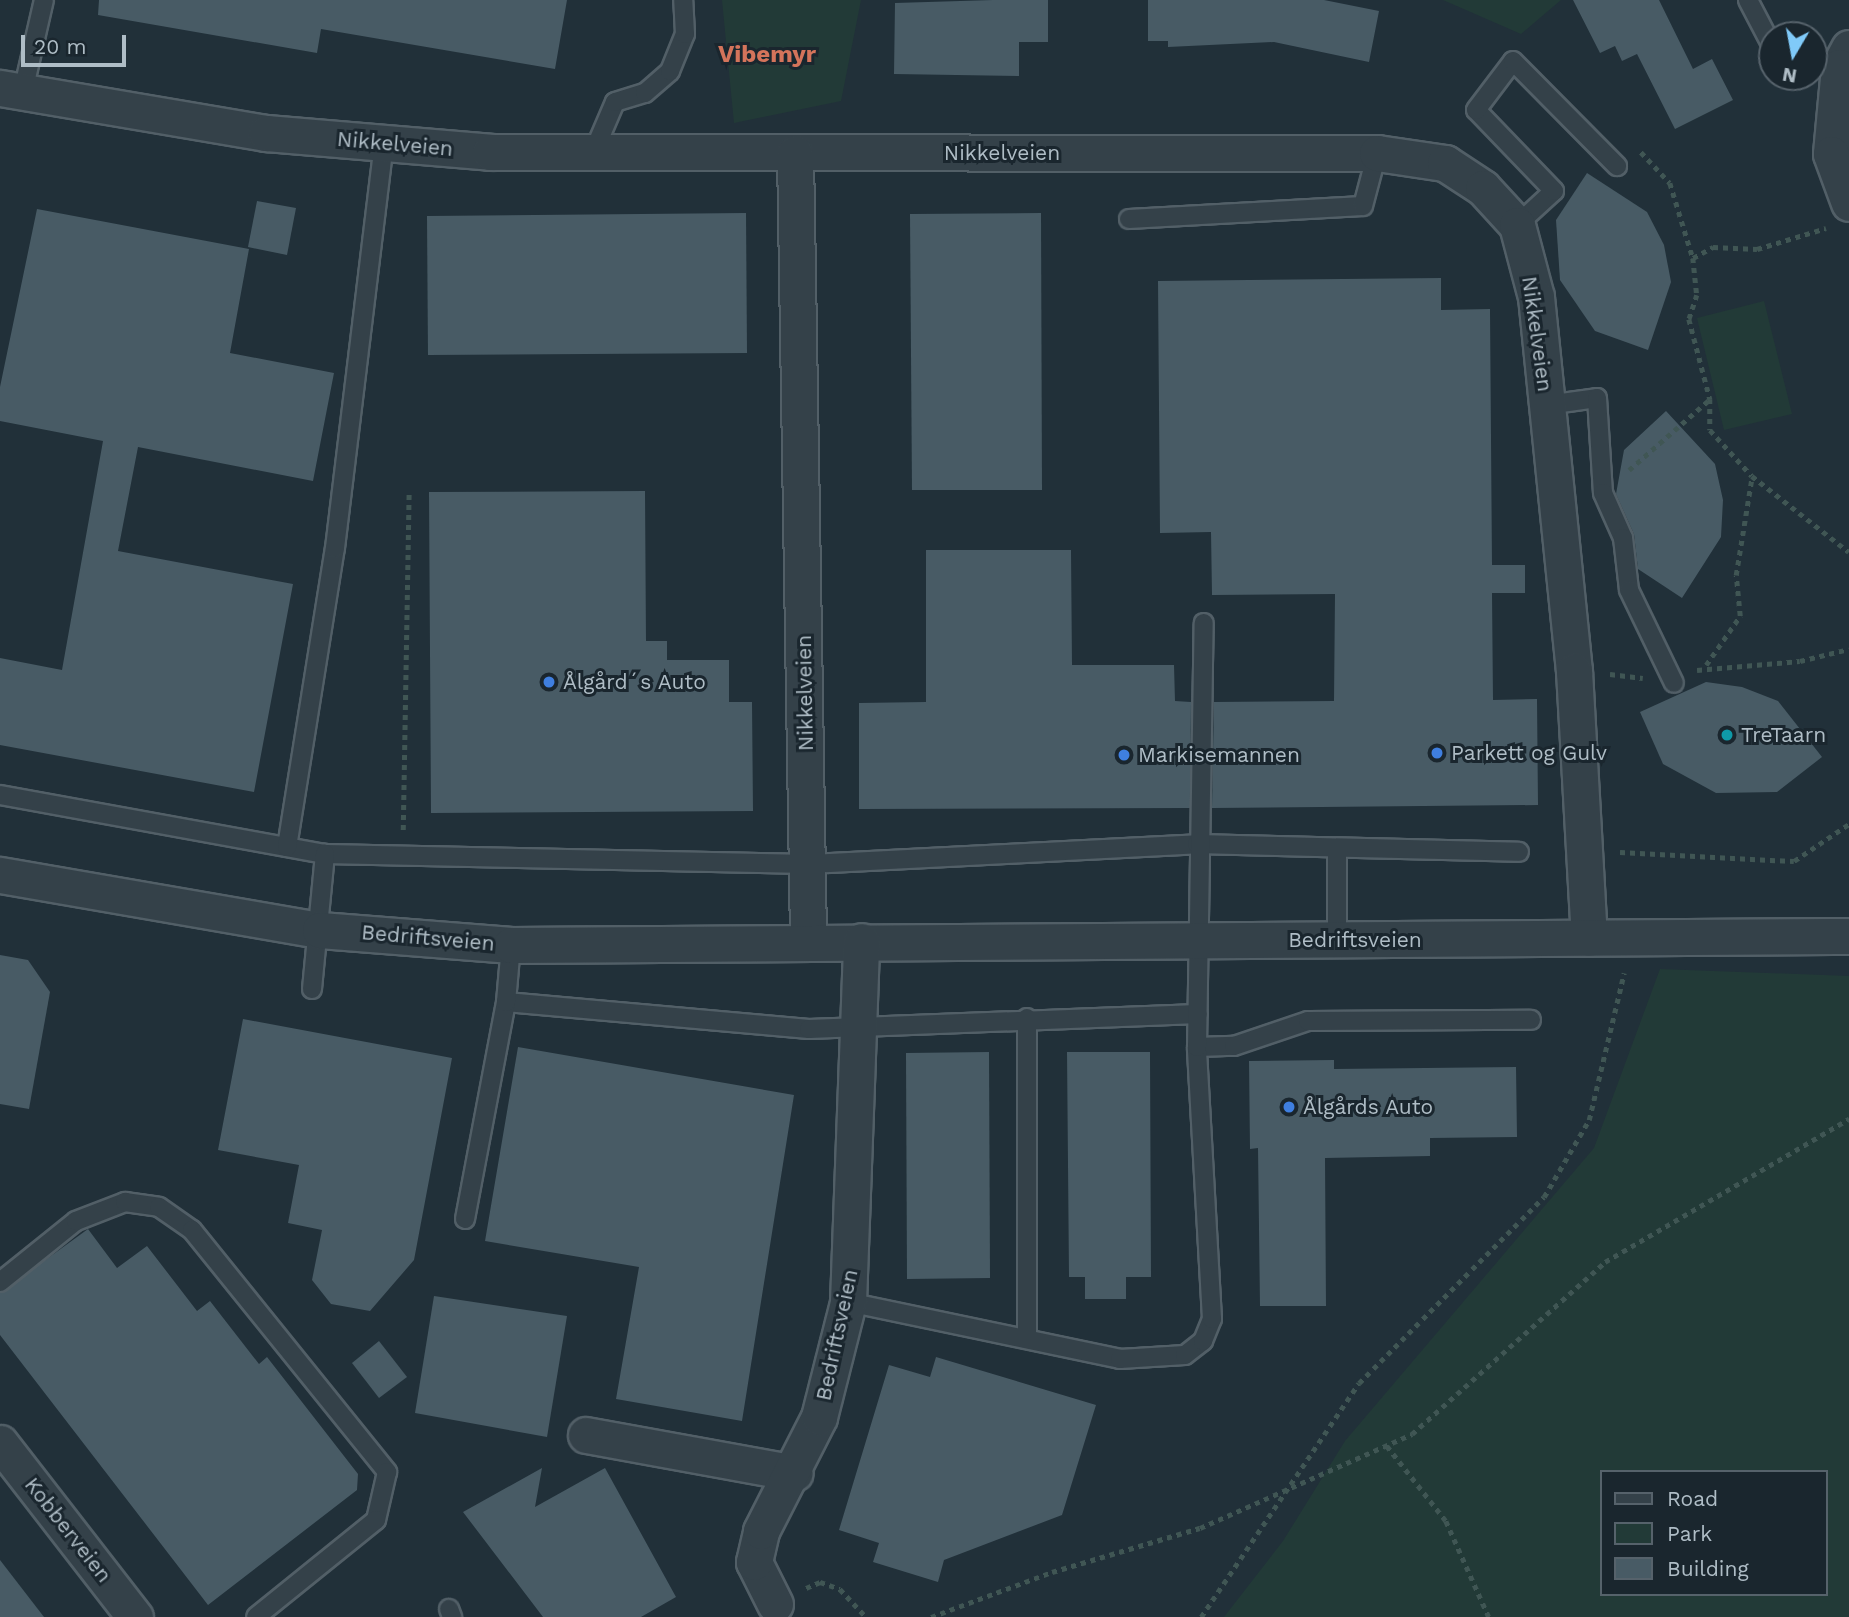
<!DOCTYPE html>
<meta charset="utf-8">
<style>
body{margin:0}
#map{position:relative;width:1849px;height:1617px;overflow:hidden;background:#213039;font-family:"Work Sans",sans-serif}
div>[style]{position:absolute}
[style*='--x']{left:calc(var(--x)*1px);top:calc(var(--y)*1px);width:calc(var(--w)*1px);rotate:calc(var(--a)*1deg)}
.green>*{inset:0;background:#223a37}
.building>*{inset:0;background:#485b65}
.path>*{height:4.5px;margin-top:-2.25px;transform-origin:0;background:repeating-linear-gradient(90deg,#405654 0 5px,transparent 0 10px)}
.roads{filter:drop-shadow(2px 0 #525f67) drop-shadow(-2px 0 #525f67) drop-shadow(0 2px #525f67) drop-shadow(0 -2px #525f67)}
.lane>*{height:18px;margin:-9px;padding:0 9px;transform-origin:9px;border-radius:9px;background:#344149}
.street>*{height:35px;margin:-17.5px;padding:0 17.5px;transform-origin:17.5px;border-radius:17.5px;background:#344149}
.dots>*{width:19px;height:19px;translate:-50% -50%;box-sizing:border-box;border:4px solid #1a262e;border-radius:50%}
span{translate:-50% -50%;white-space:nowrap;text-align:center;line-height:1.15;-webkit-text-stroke:6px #1a262e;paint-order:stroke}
.street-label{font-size:21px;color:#afbdc6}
.poi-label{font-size:21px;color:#afbdc6}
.left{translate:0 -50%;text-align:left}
.quarter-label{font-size:24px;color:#d4745b;font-weight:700}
.legend{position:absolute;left:1600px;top:1470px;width:228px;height:126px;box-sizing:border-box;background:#1a262e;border:2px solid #56626b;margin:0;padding:9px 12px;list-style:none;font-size:21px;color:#afbdc6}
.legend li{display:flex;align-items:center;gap:14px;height:35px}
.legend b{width:35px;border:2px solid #56626b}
.north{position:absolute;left:1758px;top:21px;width:70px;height:70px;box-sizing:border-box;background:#1a262e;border:2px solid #56626b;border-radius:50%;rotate:190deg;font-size:19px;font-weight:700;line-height:28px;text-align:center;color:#afbdc6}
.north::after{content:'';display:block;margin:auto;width:24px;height:32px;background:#80caf9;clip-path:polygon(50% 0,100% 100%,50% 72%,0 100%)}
.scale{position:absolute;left:21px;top:35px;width:105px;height:32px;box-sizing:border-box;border:4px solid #afbdc6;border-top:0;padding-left:9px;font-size:21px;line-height:24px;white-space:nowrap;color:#afbdc6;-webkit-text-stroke:5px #1a262e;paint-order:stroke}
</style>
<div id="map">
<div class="green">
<div style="clip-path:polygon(722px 0,861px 0,841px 101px,734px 123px)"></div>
<div style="clip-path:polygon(1443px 0,1561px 0,1521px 34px)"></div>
<div style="clip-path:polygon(1764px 301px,1792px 414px,1724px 430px,1697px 318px)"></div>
<div style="clip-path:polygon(evenodd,1660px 969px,1849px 976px,1849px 1617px,1224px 1617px,1283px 1541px,1345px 1441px,1594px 1148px,1660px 969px,1602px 1472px,1826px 1472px,1826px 1594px,1602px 1594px,1602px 1472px)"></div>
</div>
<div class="building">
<div style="clip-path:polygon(99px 0,567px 0,555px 69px,321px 29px,317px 53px,98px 15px)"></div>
<div style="clip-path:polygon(993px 0,1048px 0,1048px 42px,1019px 42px,1019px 76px,894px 74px,895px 3px)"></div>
<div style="clip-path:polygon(1148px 0,1324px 0,1379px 11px,1369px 62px,1274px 42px,1168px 47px,1168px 41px,1148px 41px)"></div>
<div style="clip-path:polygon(1573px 0,1659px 0,1693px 69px,1712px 59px,1733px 100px,1675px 129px,1637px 54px,1622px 61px,1615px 46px,1600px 53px)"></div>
<div style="clip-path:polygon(1587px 173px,1647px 212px,1664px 245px,1671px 282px,1648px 350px,1595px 331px,1560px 280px,1556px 220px)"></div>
<div style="clip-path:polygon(257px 201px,296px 208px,287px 255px,248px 247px)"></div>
<div style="clip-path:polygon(37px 209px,249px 249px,230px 353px,334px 373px,313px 481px,138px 447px,118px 551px,293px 584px,254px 792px,0 745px,0 658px,62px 670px,103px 441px,0 421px,0 387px)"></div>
<div style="clip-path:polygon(746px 213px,747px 353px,428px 355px,427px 216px)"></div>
<div style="clip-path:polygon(1041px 213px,1042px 490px,912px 490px,910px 214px)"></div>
<div style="clip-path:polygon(1441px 278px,1441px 310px,1490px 309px,1492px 565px,1525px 565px,1525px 593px,1492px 593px,1493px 700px,1537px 699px,1538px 805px,1212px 808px,1214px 702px,1334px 701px,1335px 594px,1212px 595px,1211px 532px,1160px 533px,1158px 281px)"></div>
<div style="clip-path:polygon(1666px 411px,1715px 464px,1723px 500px,1721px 537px,1682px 598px,1638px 569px,1634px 534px,1616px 494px,1624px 450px)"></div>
<div style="clip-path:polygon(645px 491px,646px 641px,667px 641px,667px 660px,729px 660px,729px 702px,752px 702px,753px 811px,431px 813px,429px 492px)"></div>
<div style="clip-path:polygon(926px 550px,1071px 550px,1072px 665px,1174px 665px,1175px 701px,1191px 702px,1190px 808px,859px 809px,859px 703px,926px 702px)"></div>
<div style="clip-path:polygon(1706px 682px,1742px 687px,1778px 701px,1822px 757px,1777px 792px,1716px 793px,1663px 764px,1640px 712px)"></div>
<div style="clip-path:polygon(0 955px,28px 960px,50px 992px,29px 1109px,0 1104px)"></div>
<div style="clip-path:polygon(243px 1019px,452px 1058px,414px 1260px,370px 1311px,331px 1304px,312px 1280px,322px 1230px,288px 1223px,299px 1165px,218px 1150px)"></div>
<div style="clip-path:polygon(518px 1047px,794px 1095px,742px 1421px,616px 1399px,639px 1267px,485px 1241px)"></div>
<div style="clip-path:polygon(989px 1052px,990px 1278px,907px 1279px,906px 1053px)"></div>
<div style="clip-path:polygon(1067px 1052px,1150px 1052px,1151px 1277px,1126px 1277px,1126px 1299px,1085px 1299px,1085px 1277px,1069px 1277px)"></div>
<div style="clip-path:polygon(1334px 1060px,1334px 1069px,1516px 1067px,1517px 1137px,1430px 1138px,1430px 1156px,1325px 1158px,1326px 1306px,1260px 1306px,1258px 1148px,1250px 1149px,1249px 1061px)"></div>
<div style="clip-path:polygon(88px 1229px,117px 1268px,147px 1246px,197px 1311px,210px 1301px,259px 1364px,267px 1357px,358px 1474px,357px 1490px,208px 1605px,0 1335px,0 1293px)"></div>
<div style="clip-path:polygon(434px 1296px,567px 1316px,547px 1437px,415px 1413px)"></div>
<div style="clip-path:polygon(379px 1341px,407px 1377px,379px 1398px,352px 1363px)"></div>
<div style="clip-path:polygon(936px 1357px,1096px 1405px,1062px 1515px,944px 1560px,938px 1582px,873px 1562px,879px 1543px,839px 1530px,889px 1365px,930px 1377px)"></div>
<div style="clip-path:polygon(542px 1468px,535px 1507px,605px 1468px,676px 1597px,641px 1617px,543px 1617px,463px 1512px)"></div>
<div style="clip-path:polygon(0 1560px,44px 1617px,0 1617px)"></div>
</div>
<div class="path">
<div style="--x:1641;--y:152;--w:42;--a:46.9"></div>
<div style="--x:1670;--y:183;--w:78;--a:73"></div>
<div style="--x:1693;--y:258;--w:37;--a:84"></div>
<div style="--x:1697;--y:295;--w:25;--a:108"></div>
<div style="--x:1689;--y:319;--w:83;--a:75.3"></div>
<div style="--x:1710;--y:399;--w:31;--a:90"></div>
<div style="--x:1710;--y:430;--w:62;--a:47.6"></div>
<div style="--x:1752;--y:476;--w:123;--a:38.1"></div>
<div style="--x:1693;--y:258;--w:23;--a:-29"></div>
<div style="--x:1713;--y:247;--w:44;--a:2.6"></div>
<div style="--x:1757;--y:249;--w:72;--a:-16.9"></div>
<div style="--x:1629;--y:470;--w:106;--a:-41.2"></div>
<div style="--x:1706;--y:665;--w:60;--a:-55.2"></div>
<div style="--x:1740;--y:616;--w:41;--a:-95.6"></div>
<div style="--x:1736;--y:575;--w:100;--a:-80.8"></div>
<div style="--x:1697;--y:670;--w:103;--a:-5"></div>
<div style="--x:1800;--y:661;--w:50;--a:-13.8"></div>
<div style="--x:1610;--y:674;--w:33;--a:7"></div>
<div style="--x:403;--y:830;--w:337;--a:-89"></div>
<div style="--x:1620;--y:852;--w:174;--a:3"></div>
<div style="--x:1794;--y:861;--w:66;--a:-33.9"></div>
<div style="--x:1387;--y:1446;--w:95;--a:51.8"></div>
<div style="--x:1446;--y:1521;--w:105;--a:65.9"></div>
<div style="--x:806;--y:1588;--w:15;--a:-23"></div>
<div style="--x:820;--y:1582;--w:21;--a:19"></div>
<div style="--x:840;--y:1589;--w:38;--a:47"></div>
<div style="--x:931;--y:1617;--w:129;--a:-20.4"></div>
<div style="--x:1052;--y:1572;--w:154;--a:-16.6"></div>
<div style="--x:1200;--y:1528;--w:232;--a:-23.9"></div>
<div style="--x:1412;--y:1434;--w:259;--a:-41.7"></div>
<div style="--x:1605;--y:1262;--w:283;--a:-30.4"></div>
<div style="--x:1201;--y:1617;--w:282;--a:-56"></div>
<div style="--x:1359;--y:1383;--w:262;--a:-45.2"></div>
<div style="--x:1544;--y:1197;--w:89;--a:-59.7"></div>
<div style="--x:1589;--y:1120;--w:151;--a:-76.6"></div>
</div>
<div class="roads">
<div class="lane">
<div style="--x:1748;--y:0;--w:52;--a:62.4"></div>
<div style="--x:24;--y:87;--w:89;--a:-77.1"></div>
<div style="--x:594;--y:151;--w:53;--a:-66.8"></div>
<div style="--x:615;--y:102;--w:31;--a:-17"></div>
<div style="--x:645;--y:93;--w:33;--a:-41"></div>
<div style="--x:670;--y:71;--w:40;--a:-68"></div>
<div style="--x:685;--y:34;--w:34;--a:-93"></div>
<div style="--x:1129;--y:219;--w:234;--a:-3.2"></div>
<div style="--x:1363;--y:206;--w:55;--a:-75.2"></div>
<div style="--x:1517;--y:225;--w:50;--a:-42.6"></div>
<div style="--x:1554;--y:191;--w:112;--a:-133.9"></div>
<div style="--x:1476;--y:110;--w:61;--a:-52.9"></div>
<div style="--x:1513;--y:61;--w:148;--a:45.3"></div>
<div style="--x:1547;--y:405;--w:50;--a:-8"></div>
<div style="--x:1597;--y:398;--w:95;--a:86.4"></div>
<div style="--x:1603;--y:493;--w:49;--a:66"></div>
<div style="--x:1623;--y:538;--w:52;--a:83.4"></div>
<div style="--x:1629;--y:590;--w:103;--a:64.2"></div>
<div style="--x:0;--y:795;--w:330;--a:10.3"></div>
<div style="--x:325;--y:854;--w:483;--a:1.2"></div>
<div style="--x:808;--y:864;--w:390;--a:-2.9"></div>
<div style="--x:1197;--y:844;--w:322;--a:1.4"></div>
<div style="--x:287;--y:847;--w:303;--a:-80.9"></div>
<div style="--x:335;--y:548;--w:407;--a:-83.1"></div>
<div style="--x:1337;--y:850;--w:90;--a:90"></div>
<div style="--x:312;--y:989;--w:136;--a:-84.5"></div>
<div style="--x:506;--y:1002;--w:304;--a:5.1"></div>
<div style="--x:809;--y:1029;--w:389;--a:-2.2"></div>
<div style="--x:1197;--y:1047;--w:37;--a:-2"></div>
<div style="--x:1234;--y:1046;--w:78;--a:-18.7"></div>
<div style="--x:1308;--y:1021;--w:223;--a:-0.3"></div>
<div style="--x:465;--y:1219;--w:221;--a:-79.3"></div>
<div style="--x:506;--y:1002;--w:57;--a:-85"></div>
<div style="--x:0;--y:1282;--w:97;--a:-38.8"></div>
<div style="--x:76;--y:1221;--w:53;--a:-21.2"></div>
<div style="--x:125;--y:1202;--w:34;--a:8"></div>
<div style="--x:159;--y:1207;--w:40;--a:34.9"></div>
<div style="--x:192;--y:1230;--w:311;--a:51.1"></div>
<div style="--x:387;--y:1472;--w:49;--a:102.9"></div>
<div style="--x:376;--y:1520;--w:154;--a:141.1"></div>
<div style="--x:848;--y:1302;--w:278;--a:11.8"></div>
<div style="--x:1120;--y:1359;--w:65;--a:-3.5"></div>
<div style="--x:1185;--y:1355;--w:23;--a:-38"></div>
<div style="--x:1203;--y:1341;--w:24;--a:-68"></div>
<div style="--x:1212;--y:1319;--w:272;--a:-93.2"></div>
<div style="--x:1197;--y:1047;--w:424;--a:-89.1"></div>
<div style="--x:1027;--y:1337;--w:319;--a:-90"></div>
<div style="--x:449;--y:1609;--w:9;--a:69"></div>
</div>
<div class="street">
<div style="--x:1849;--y:48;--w:21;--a:118"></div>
<div style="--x:1839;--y:67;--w:87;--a:95.3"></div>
<div style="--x:1831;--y:154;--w:52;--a:69.8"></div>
<div style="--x:0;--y:88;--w:270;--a:9.6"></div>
<div style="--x:266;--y:133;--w:225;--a:4.8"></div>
<div style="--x:490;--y:152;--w:887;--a:0.06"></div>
<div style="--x:1377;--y:153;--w:69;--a:8.4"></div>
<div style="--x:1445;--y:163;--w:45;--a:33.3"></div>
<div style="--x:1483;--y:188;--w:50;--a:47.4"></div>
<div style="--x:1517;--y:225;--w:74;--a:75.2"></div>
<div style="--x:1536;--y:297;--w:376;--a:84.2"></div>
<div style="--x:1574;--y:671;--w:267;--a:86.8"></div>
<div style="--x:795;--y:153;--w:786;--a:89.05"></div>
<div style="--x:0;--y:875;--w:325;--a:9.8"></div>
<div style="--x:320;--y:930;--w:192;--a:4.5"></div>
<div style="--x:511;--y:945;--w:1338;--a:-0.39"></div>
<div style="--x:586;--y:1435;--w:212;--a:10.3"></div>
<div style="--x:0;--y:1443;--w:220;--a:52.2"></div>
<div style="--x:775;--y:1604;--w:47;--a:-116.6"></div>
<div style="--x:754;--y:1562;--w:32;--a:-77"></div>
<div style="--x:761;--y:1531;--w:128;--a:-63"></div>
<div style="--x:819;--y:1417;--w:119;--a:-75.8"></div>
<div style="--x:848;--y:1302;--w:361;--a:-87.9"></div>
</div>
</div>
<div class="dots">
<div style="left:549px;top:682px;background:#3f7fe0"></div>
<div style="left:1727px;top:735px;background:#0f9aa8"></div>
<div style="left:1437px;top:753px;background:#3f7fe0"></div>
<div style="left:1124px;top:755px;background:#3f7fe0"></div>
<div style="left:1289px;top:1107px;background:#3f7fe0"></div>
</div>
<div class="street-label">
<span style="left:395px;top:144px;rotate:5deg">Nikkelveien</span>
<span style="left:1002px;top:153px">Nikkelveien</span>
<span style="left:1537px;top:334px;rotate:82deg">Nikkelveien</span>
<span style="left:805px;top:693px;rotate:-91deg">Nikkelveien</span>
<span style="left:428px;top:938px;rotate:5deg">Bedriftsveien</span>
<span style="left:1355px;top:940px">Bedriftsveien</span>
<span style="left:837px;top:1335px;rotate:-78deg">Bedriftsveien</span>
<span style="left:68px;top:1530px;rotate:52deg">Kobberveien</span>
</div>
<div class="poi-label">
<span class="left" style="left:563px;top:682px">Ålgård´s Auto</span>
<span class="left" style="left:1741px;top:735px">TreTaarn</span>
<span class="left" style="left:1451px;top:753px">Parkett og Gulv</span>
<span class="left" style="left:1138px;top:755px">Markisemannen</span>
<span class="left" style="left:1303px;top:1107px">Ålgårds Auto</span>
</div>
<div class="quarter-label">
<span style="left:767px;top:55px">Vibemyr</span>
</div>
<ul class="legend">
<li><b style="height:9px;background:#344149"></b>Road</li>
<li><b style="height:19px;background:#223a37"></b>Park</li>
<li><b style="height:19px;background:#485b65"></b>Building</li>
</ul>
<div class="north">N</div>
<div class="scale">20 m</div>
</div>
